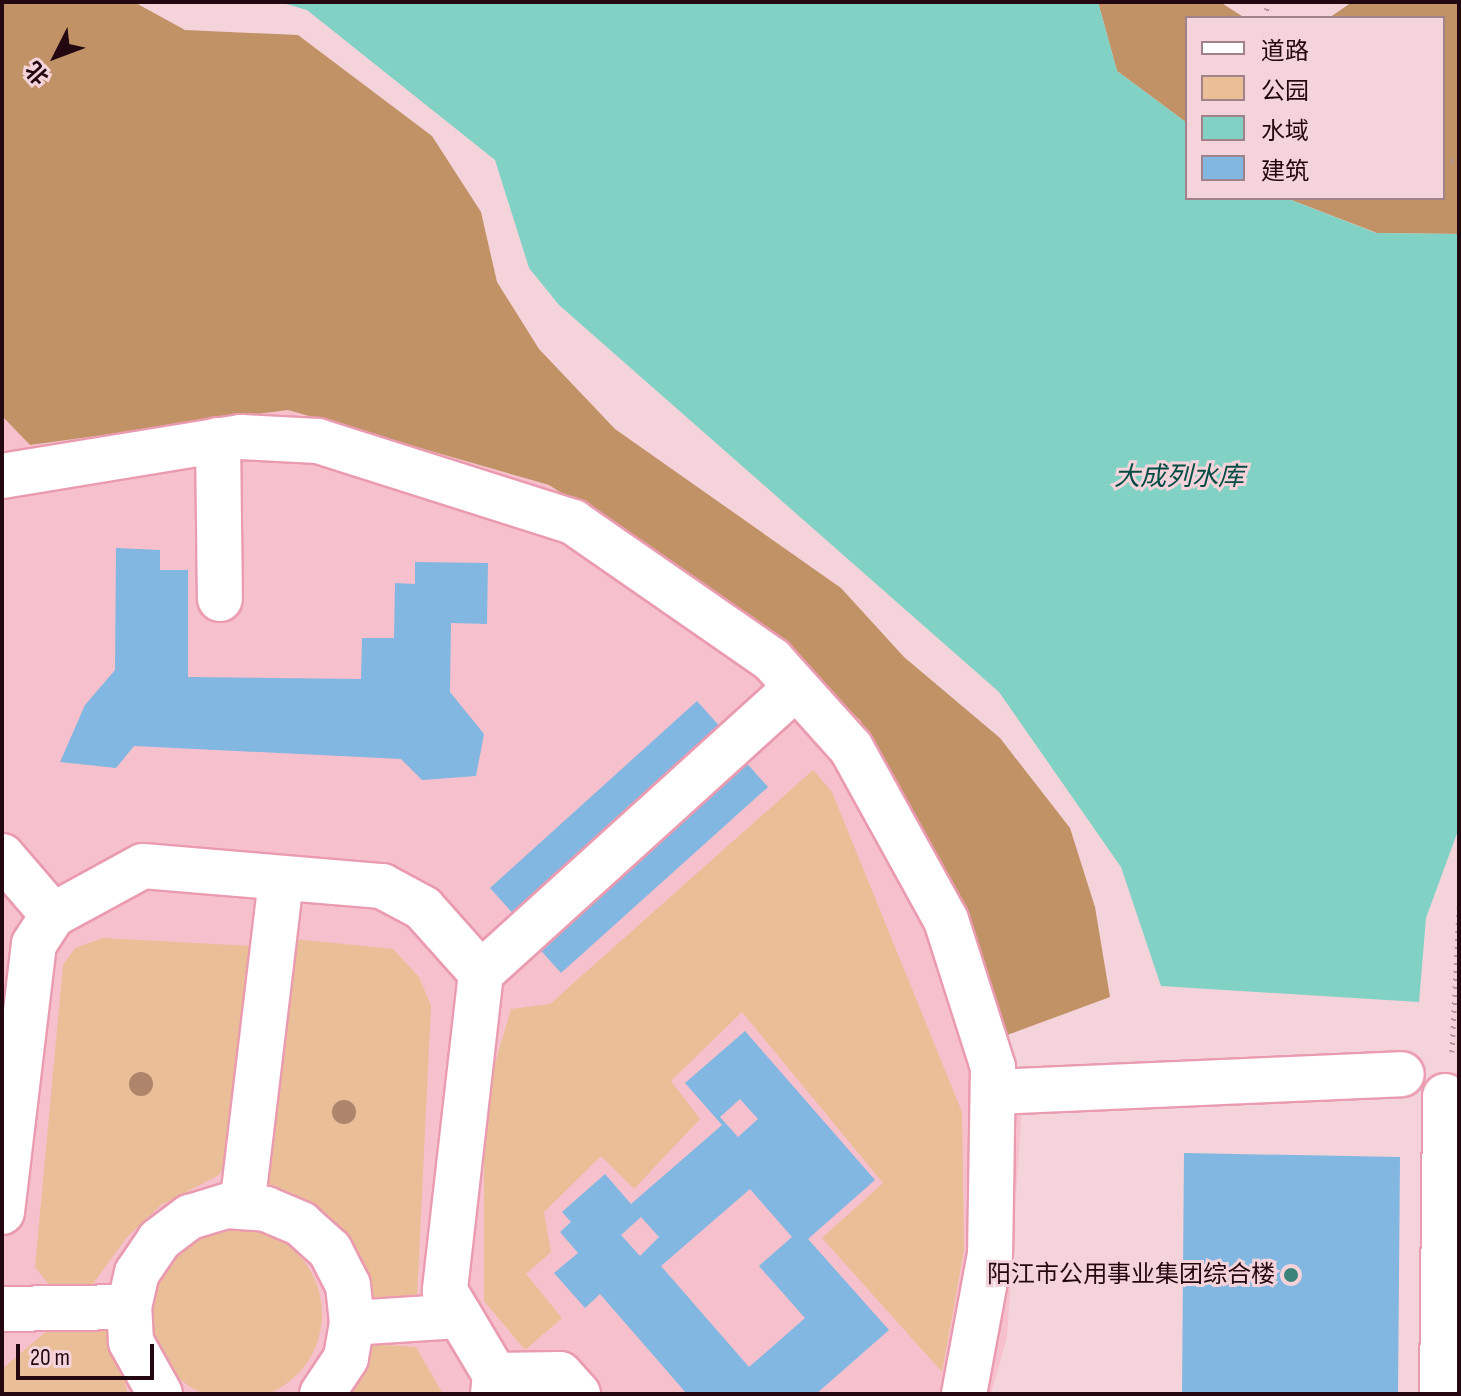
<!DOCTYPE html>
<meta charset="utf-8">
<style>
body{margin:0}
#map{position:relative;width:1461px;height:1396px;overflow:hidden;background:#f5d3da;font-family:"Sofia Sans Condensed","Noto Sans SC",sans-serif}
div>[style]{position:absolute}
[style*='--x']{left:calc(var(--x)*1px);top:calc(var(--y)*1px);width:calc(var(--w)*1px);rotate:calc(var(--a)*1deg)}
.built>*{inset:0;background:#f7c0cd}
.green>*{inset:0;background:#eabe97}
.round{border-radius:50%}
.forest>*{inset:0;background:#c29267}
.water>*{inset:0;background:#81d2c4}
.building>*{inset:0;background:#82b7e1}
.path>*{height:5px;margin-top:-2.5px;transform-origin:0;background:repeating-linear-gradient(90deg,#b4949c 0 2px,transparent 0 8px)}
.roads{filter:drop-shadow(2px 0 #ea9bb0) drop-shadow(-2px 0 #ea9bb0) drop-shadow(0 2px #ea9bb0) drop-shadow(0 -2px #ea9bb0)}
.minor>*{height:44px;margin:-22px;padding:0 22px;transform-origin:22px;border-radius:22px;background:#fff}
.trees>*{width:24px;height:24px;margin:-12px;border-radius:50%;background:#ae846b}
.dots>*{width:22px;height:22px;translate:-50% -50%;box-sizing:border-box;border:4px solid #f5d3da;border-radius:50%}
span{translate:-50% -50%;white-space:nowrap;text-align:center;line-height:1.15;-webkit-text-stroke:6px #f5d3da;paint-order:stroke}
.poi-label{font-size:24px;color:#240811}
.right{translate:-100% -50%;text-align:right}
.water-label{font-size:26px;color:#004b43;font-style:italic}
.frame{position:absolute;inset:0;border:4px solid #240811;pointer-events:none}
.legend{position:absolute;left:1185px;top:16px;width:260px;height:184px;box-sizing:border-box;background:#f5d3da;border:2px solid #a1828a;margin:0;padding:10px 14px;list-style:none;font-size:24px;color:#240811}
.legend li{display:flex;align-items:center;gap:16px;height:40px}
.legend b{width:40px;border:2px solid #a1828a}
.north{position:absolute;left:16px;top:16px;width:80px;height:80px;-webkit-text-stroke:6px #f5d3da;paint-order:stroke;rotate:228deg;font-size:22px;font-weight:700;line-height:32px;text-align:center;color:#240811}
.north::after{content:'';display:block;margin:auto;width:28px;height:36px;background:#240811;clip-path:polygon(50% 0,100% 100%,50% 72%,0 100%)}
.scale{position:absolute;left:16px;top:1344px;width:138px;height:36px;box-sizing:border-box;border:4px solid #240811;border-top:0;padding-left:10px;font-size:24px;line-height:28px;white-space:nowrap;color:#240811;-webkit-text-stroke:6px #f5d3da;paint-order:stroke}
</style>
<div id="map">
<div class="built">
<div style="clip-path:polygon(288px 410px,549px 485px,694px 577px,860px 720px,981px 968px,1022px 1106px,1007px 1337px,991px 1394px,2px 1394px,2px 416px,30px 445px)"></div>
</div>
<div class="green">
<div style="clip-path:polygon(813px 770px,832px 792px,962px 1112px,964px 1251px,942px 1372px,822px 1238px,883px 1183px,742px 1012px,671px 1081px,700px 1119px,634px 1189px,601px 1156px,544px 1212px,551px 1252px,526px 1274px,562px 1318px,525px 1350px,484px 1301px,484px 1100px,511px 1009px,550px 1004px)"></div>
<div style="clip-path:polygon(103px 938px,252px 946px,235px 1147px,219px 1175px,161px 1205px,127px 1237px,90px 1288px,54px 1291px,35px 1267px,63px 965px,75px 948px)"></div>
<div style="clip-path:polygon(284px 938px,393px 949px,419px 977px,431px 1006px,417px 1298px,373px 1304px,355px 1245px,328px 1215px,264px 1185px)"></div>
<div class="round" style="left:150px;top:1228px;width:172px;height:172px"></div>
<div style="clip-path:polygon(60px 1320px,110px 1331px,128px 1394px,2px 1394px,2px 1369px)"></div>
<div style="clip-path:polygon(367px 1344px,416px 1347px,443px 1394px,350px 1394px)"></div>
</div>
<div class="forest">
<div style="clip-path:polygon(2px 2px,134px 2px,185px 30px,298px 35px,432px 136px,481px 212px,497px 282px,539px 349px,615px 429px,841px 588px,904px 657px,1000px 738px,1070px 828px,1095px 907px,1110px 997px,1002px 1037px,981px 968px,860px 720px,694px 577px,549px 485px,288px 410px,30px 445px,2px 416px)"></div>
<div style="clip-path:polygon(1098px 2px,1220px 2px,1245px 18px,1187px 18px,1187px 123px,1117px 71px)"></div>
<div style="clip-path:polygon(1352px 2px,1459px 2px,1459px 234px,1377px 233px,1286px 198px,1443px 198px,1443px 18px,1329px 18px)"></div>
</div>
<div class="water">
<div style="clip-path:polygon(279px 2px,1098px 2px,1117px 71px,1187px 123px,1187px 198px,1286px 198px,1376px 233px,1459px 234px,1459px 828px,1426px 918px,1419px 1002px,1161px 986px,1121px 867px,999px 692px,559px 305px,529px 268px,495px 160px,307px 10px)"></div>
</div>
<div class="building">
<div style="clip-path:polygon(116px 548px,160px 550px,160px 570px,188px 570px,188px 677px,361px 679px,362px 638px,394px 638px,395px 583px,415px 584px,415px 562px,488px 563px,487px 624px,451px 623px,450px 692px,484px 734px,476px 776px,422px 780px,401px 759px,134px 746px,116px 768px,60px 762px,85px 705px,115px 670px)"></div>
<div style="clip-path:polygon(697px 701px,723px 730px,516px 917px,490px 888px)"></div>
<div style="clip-path:polygon(742px 758px,768px 787px,561px 973px,535px 944px)"></div>
<div style="clip-path:polygon(evenodd,745px 1031px,875px 1180px,808px 1239px,889px 1330px,816px 1394px,687px 1394px,600px 1294px,585px 1308px,554px 1273px,578px 1253px,560px 1232px,571px 1222px,562px 1212px,605px 1174px,631px 1204px,722px 1125px,685px 1083px,745px 1031px,740px 1099px,758px 1119px,738px 1137px,720px 1117px,740px 1099px,745px 1031px,750px 1189px,792px 1237px,759px 1266px,805px 1318px,749px 1367px,661px 1266px,750px 1189px,745px 1031px,641px 1217px,659px 1237px,640px 1256px,621px 1235px,641px 1217px)"></div>
<div style="clip-path:polygon(1184px 1153px,1400px 1157px,1398px 1394px,1182px 1394px)"></div>
</div>
<div class="path">
<div style="--x:1265;--y:18;--w:16;--a:-79"></div>
<div style="--x:1443;--y:161;--w:16;--a:-4"></div>
<div style="--x:1452;--y:1052;--w:145;--a:-87.2"></div>
</div>
<div class="roads">
<div class="minor">
<div style="--x:218;--y:440;--w:159;--a:89.3"></div>
<div style="--x:2;--y:476;--w:242;--a:-9.3"></div>
<div style="--x:241;--y:437;--w:77;--a:3"></div>
<div style="--x:318;--y:441;--w:268;--a:17.6"></div>
<div style="--x:573;--y:522;--w:242;--a:34.7"></div>
<div style="--x:772;--y:660;--w:118;--a:48.1"></div>
<div style="--x:851;--y:748;--w:196;--a:61.1"></div>
<div style="--x:946;--y:920;--w:154;--a:72.3"></div>
<div style="--x:993;--y:1067;--w:187;--a:90.9"></div>
<div style="--x:990;--y:1254;--w:142;--a:100.5"></div>
<div style="--x:2;--y:856;--w:78;--a:49.2"></div>
<div style="--x:481;--y:973;--w:425;--a:-42.2"></div>
<div style="--x:993;--y:1092;--w:409;--a:-2.5"></div>
<div style="--x:242;--y:1207;--w:331;--a:-83.2"></div>
<div style="--x:2;--y:1212;--w:270;--a:-83.2"></div>
<div style="--x:34;--y:944;--w:35;--a:-57"></div>
<div style="--x:53;--y:915;--w:102;--a:-28.6"></div>
<div style="--x:143;--y:866;--w:240;--a:4.8"></div>
<div style="--x:382;--y:886;--w:47;--a:28.2"></div>
<div style="--x:423;--y:908;--w:87;--a:48.3"></div>
<div style="--x:481;--y:973;--w:320;--a:96.5"></div>
<div style="--x:445;--y:1291;--w:98;--a:59.2"></div>
<div style="--x:495;--y:1375;--w:19;--a:96"></div>
<div style="--x:2;--y:1309;--w:127;--a:-0.9"></div>
<div style="--x:352;--y:1323;--w:108;--a:-3.7"></div>
<div style="--x:495;--y:1375;--w:65;--a:-0.9"></div>
<div style="--x:560;--y:1374;--w:27;--a:48"></div>
<div style="--x:160;--y:1394;--w:60;--a:-119.1"></div>
<div style="--x:131;--y:1342;--w:35;--a:-93"></div>
<div style="--x:129;--y:1307;--w:35;--a:-77"></div>
<div style="--x:137;--y:1273;--w:40;--a:-56"></div>
<div style="--x:159;--y:1240;--w:39;--a:-37"></div>
<div style="--x:190;--y:1217;--w:39;--a:-17"></div>
<div style="--x:227;--y:1206;--w:39;--a:4"></div>
<div style="--x:266;--y:1209;--w:38;--a:23"></div>
<div style="--x:301;--y:1224;--w:39;--a:42"></div>
<div style="--x:330;--y:1250;--w:39;--a:63"></div>
<div style="--x:348;--y:1285;--w:38;--a:84"></div>
<div style="--x:352;--y:1323;--w:36;--a:100"></div>
<div style="--x:346;--y:1358;--w:43;--a:123.7"></div>
<div style="--x:1442;--y:1394;--w:298;--a:-89.4"></div>
</div>
</div>
<div class="trees">
<div style="left:141px;top:1084px"></div>
<div style="left:344px;top:1112px"></div>
</div>
<div class="dots">
<div style="left:1291px;top:1275px;background:#3e8379"></div>
</div>
<div class="poi-label">
<span class="right" style="left:1275px;top:1275px">阳江市公用事业集团综合楼</span>
</div>
<div class="water-label">
<span style="left:1179px;top:478px">大成列水库</span>
</div>
<div class="frame"></div>
<ul class="legend">
<li><b style="height:10px;background:#fff"></b>道路</li>
<li><b style="height:22px;background:#eabe97"></b>公园</li>
<li><b style="height:22px;background:#81d2c4"></b>水域</li>
<li><b style="height:22px;background:#82b7e1"></b>建筑</li>
</ul>
<div class="north">北</div>
<div class="scale">20 m</div>
</div>
